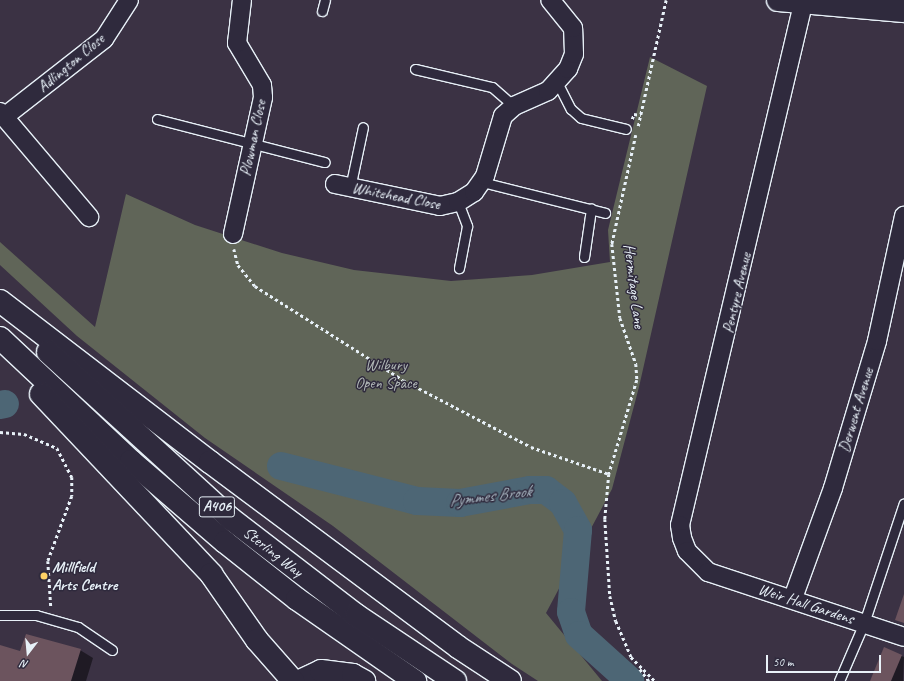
<!DOCTYPE html>
<style>
body{margin:0}
#map{position:relative;width:904px;height:681px;overflow:hidden;background:#3b3244;font-family:Caveat,sans-serif}
div>[style]{position:absolute}
[style*='--x']{left:calc(var(--x)*1px);top:calc(var(--y)*1px);width:calc(var(--w)*1px);rotate:calc(var(--a)*1deg)}
.green>*{inset:0;background:#606558}
.shadow>*{inset:0;background:#0007}
.river>*{height:28px;margin:-14px;padding:0 14px;transform-origin:14px;border-radius:14px;background:#4d6675}
.building>*{inset:0;background:#6c545e}
.path>*{height:2.5px;margin-top:-1.25px;transform-origin:0;background:repeating-linear-gradient(90deg,#e8f1f8 0 3px,transparent 0 6px)}
.roads{filter:drop-shadow(1px 0 #e8f1f8) drop-shadow(-1px 0 #e8f1f8) drop-shadow(0 1px #e8f1f8) drop-shadow(0 -1px #e8f1f8)}
.lane>*{height:9px;margin:-4.5px;padding:0 4.5px;transform-origin:4.5px;border-radius:4.5px;background:#2f2a3d}
.street>*{height:18px;margin:-9px;padding:0 9px;transform-origin:9px;border-radius:9px;background:#2f2a3d}
.secondary>*{height:22px;margin:-11px;padding:0 11px;transform-origin:11px;border-radius:11px;background:#2f2a3d}
.highway>*{height:22px;margin:-11px;padding:0 11px;transform-origin:11px;border-radius:11px;background:#2f2a3d}
.dots>*{width:11px;height:11px;translate:-50% -50%;box-sizing:border-box;border:2px solid #2f2a3d;border-radius:50%}
span{translate:-50% -50%;white-space:nowrap;text-align:center;line-height:1.15;-webkit-text-stroke:3px #2f2a3d;paint-order:stroke}
.shield-label span{padding:1px 3px;background:#2f2a3d;border:1px solid;border-radius:3px;-webkit-text-stroke-width:0}
.shield-label{font-size:15px;color:#e8f1f8;font-weight:700}
.street-label{font-size:16px;color:#e8f1f8}
.park-label{font-size:16px;color:#b2b9b8}
.poi-label{font-size:16px;color:#e8f1f8;font-weight:700}
.left{translate:0 -50%;text-align:left}
.water-label{font-size:17px;color:#aab9c4;font-style:italic}
.north{position:absolute;left:8px;top:633px;width:40px;height:40px;-webkit-text-stroke:3px #2f2a3d;paint-order:stroke;rotate:196deg;font-size:11px;font-weight:700;line-height:16px;text-align:center;color:#e8f1f8}
.north::after{content:'';display:block;margin:auto;width:14px;height:18px;background:#e8f1f8;clip-path:polygon(50% 0,100% 100%,50% 72%,0 100%)}
.scale{position:absolute;left:766px;top:655px;width:115px;height:18px;box-sizing:border-box;border:2px solid #e8f1f8;border-top:0;padding-left:5px;font-size:12px;line-height:14px;white-space:nowrap;color:#e8f1f8;-webkit-text-stroke:3px #2f2a3d;paint-order:stroke}
</style>
<div id="map">
<div class="green">
<div style="clip-path:polygon(650px 57px,707px 86px,639px 387px,612px 489px,546px 613px,602px 681px,538px 681px,512px 664px,333px 526px,205px 438px,77px 336px,0 265px,0 242px,95px 327px,126px 194px,195px 225px,282px 253px,354px 270px,451px 281px,532px 275px,610px 262px,608px 230px)"></div>
</div>
<div class="shadow">
<div style="clip-path:polygon(0 646px,21px 652px,80px 650px,93px 658px,86px 681px,0 681px)"></div>
<div style="clip-path:polygon(884px 649px,904px 657px,903px 681px,871px 681px)"></div>
</div>
<div class="river">
<div style="--x:0;--y:405;--w:5;--a:-11"></div>
<div style="--x:281;--y:466;--w:140;--a:14.4"></div>
<div style="--x:417;--y:501;--w:43;--a:2.7"></div>
<div style="--x:460;--y:503;--w:71;--a:-10.5"></div>
<div style="--x:530;--y:490;--w:16;--a:0"></div>
<div style="--x:546;--y:490;--w:21;--a:37"></div>
<div style="--x:563;--y:503;--w:31;--a:61"></div>
<div style="--x:578;--y:530;--w:82;--a:94.9"></div>
<div style="--x:571;--y:612;--w:24;--a:71"></div>
<div style="--x:579;--y:635;--w:69;--a:42"></div>
</div>
<div class="building">
<div style="clip-path:polygon(904px 594px,904px 623px,895px 620px)"></div>
<div style="clip-path:polygon(26px 634px,81px 649px,71px 681px,0 681px,0 645px,20px 651px)"></div>
<div style="clip-path:polygon(884px 647px,902px 655px,891px 681px,870px 681px)"></div>
</div>
<div class="path">
<div style="--x:632;--y:119;--w:5;--a:-68"></div>
<div style="--x:634;--y:114;--w:7;--a:8"></div>
<div style="--x:638;--y:126;--w:129;--a:-77.5"></div>
<div style="--x:636;--y:135;--w:112;--a:102.4"></div>
<div style="--x:612;--y:244;--w:74;--a:83.8"></div>
<div style="--x:620;--y:318;--w:49;--a:70.8"></div>
<div style="--x:636;--y:364;--w:16;--a:86"></div>
<div style="--x:637;--y:380;--w:98;--a:106.6"></div>
<div style="--x:609;--y:474;--w:45;--a:95.1"></div>
<div style="--x:605;--y:519;--w:77;--a:86.3"></div>
<div style="--x:610;--y:596;--w:26;--a:77"></div>
<div style="--x:616;--y:621;--w:39;--a:67"></div>
<div style="--x:631;--y:657;--w:34;--a:45"></div>
<div style="--x:234;--y:249;--w:16;--a:76"></div>
<div style="--x:238;--y:265;--w:27;--a:51"></div>
<div style="--x:255;--y:286;--w:175;--a:32.4"></div>
<div style="--x:403;--y:380;--w:144;--a:27.6"></div>
<div style="--x:531;--y:447;--w:83;--a:19.1"></div>
<div style="--x:0;--y:432;--w:24;--a:5"></div>
<div style="--x:24;--y:434;--w:36;--a:23"></div>
<div style="--x:57;--y:448;--w:33;--a:63"></div>
<div style="--x:72;--y:477;--w:19;--a:90"></div>
<div style="--x:72;--y:496;--w:69;--a:110.3"></div>
<div style="--x:48;--y:561;--w:46;--a:86.3"></div>
<div style="--x:640;--y:669;--w:15;--a:53"></div>
</div>
<div class="roads">
<div class="lane">
<div style="--x:322;--y:11;--w:11;--a:-75"></div>
<div style="--x:415;--y:69;--w:79;--a:13.2"></div>
<div style="--x:492;--y:87;--w:29;--a:41"></div>
<div style="--x:558;--y:84;--w:28;--a:63"></div>
<div style="--x:571;--y:109;--w:13;--a:42"></div>
<div style="--x:581;--y:118;--w:46;--a:13.7"></div>
<div style="--x:157;--y:119;--w:173;--a:14.4"></div>
<div style="--x:482;--y:182;--w:127;--a:14.1"></div>
<div style="--x:350;--y:188;--w:62;--a:-78"></div>
<div style="--x:458;--y:202;--w:26;--a:69"></div>
<div style="--x:467;--y:226;--w:43;--a:100.8"></div>
<div style="--x:584;--y:257;--w:49;--a:-81.7"></div>
<div style="--x:0;--y:615;--w:36;--a:0"></div>
<div style="--x:36;--y:615;--w:44;--a:15.9"></div>
<div style="--x:78;--y:627;--w:41;--a:34.1"></div>
<div style="--x:839;--y:681;--w:63;--a:-66.7"></div>
<div style="--x:864;--y:623;--w:126;--a:-71.6"></div>
</div>
<div class="street">
<div style="--x:803;--y:4;--w:535;--a:103.28"></div>
<div style="--x:680;--y:525;--w:13;--a:81"></div>
<div style="--x:682;--y:538;--w:14;--a:69"></div>
<div style="--x:687;--y:551;--w:30;--a:45"></div>
<div style="--x:708;--y:572;--w:206;--a:18.3"></div>
<div style="--x:0;--y:112;--w:138;--a:49.7"></div>
<div style="--x:4;--y:117;--w:127;--a:-38"></div>
<div style="--x:104;--y:39;--w:46;--a:-57.3"></div>
<div style="--x:335;--y:184;--w:107;--a:11.8"></div>
<div style="--x:440;--y:206;--w:18;--a:-13"></div>
<div style="--x:458;--y:202;--w:19;--a:-32"></div>
<div style="--x:474;--y:192;--w:19;--a:-55"></div>
<div style="--x:485;--y:176;--w:63;--a:-73.3"></div>
<div style="--x:503;--y:116;--w:15;--a:-42"></div>
<div style="--x:514;--y:106;--w:37;--a:-24"></div>
<div style="--x:548;--y:91;--w:30;--a:-48"></div>
<div style="--x:568;--y:69;--w:16;--a:-68"></div>
<div style="--x:574;--y:54;--w:26;--a:-92"></div>
<div style="--x:573;--y:28;--w:36;--a:-129"></div>
<div style="--x:233;--y:234;--w:140;--a:-77.6"></div>
<div style="--x:263;--y:97;--w:12;--a:-95"></div>
<div style="--x:262;--y:85;--w:49;--a:-120.8"></div>
<div style="--x:237;--y:43;--w:43;--a:-83.4"></div>
<div style="--x:793;--y:598;--w:117;--a:-70"></div>
<div style="--x:833;--y:488;--w:153;--a:-73.3"></div>
<div style="--x:877;--y:341;--w:128;--a:-77.8"></div>
</div>
<div class="secondary">
<div style="--x:778;--y:0;--w:126;--a:5"></div>
<div style="--x:300;--y:681;--w:23;--a:-25"></div>
<div style="--x:321;--y:671;--w:32;--a:7"></div>
<div style="--x:353;--y:675;--w:13;--a:29"></div>
</div>
<div class="highway">
<div style="--x:0;--y:301;--w:265;--a:37.5"></div>
<div style="--x:210;--y:462;--w:309;--a:36.7"></div>
<div style="--x:458;--y:647;--w:62;--a:33.2"></div>
<div style="--x:0;--y:338;--w:180;--a:43.2"></div>
<div style="--x:131;--y:461;--w:124;--a:40.8"></div>
<div style="--x:225;--y:542;--w:92;--a:38.4"></div>
<div style="--x:297;--y:599;--w:144;--a:34.8"></div>
<div style="--x:48;--y:352;--w:248;--a:42.4"></div>
<div style="--x:231;--y:519;--w:158;--a:37.5"></div>
<div style="--x:356;--y:615;--w:119;--a:33.7"></div>
<div style="--x:41;--y:394;--w:248;--a:46.6"></div>
<div style="--x:211;--y:574;--w:80;--a:55.1"></div>
<div style="--x:257;--y:640;--w:55;--a:48.7"></div>
</div>
</div>
<div class="dots">
<div style="left:44px;top:576px;background:#ffd166"></div>
</div>
<div class="shield-label">
<span style="left:217px;top:507px">A406</span>
</div>
<div class="street-label">
<span style="left:71px;top:63px;rotate:-40deg">Adlington Close</span>
<span style="left:253px;top:138px;rotate:-78deg">Plowman Close</span>
<span style="left:396px;top:196px;rotate:11deg">Whitehead Close</span>
<span style="left:634px;top:286px;rotate:83deg">Hermitage Lane</span>
<span style="left:737px;top:293px;rotate:-77deg">Pentyre Avenue</span>
<span style="left:856px;top:410px;rotate:-73deg">Derwent Avenue</span>
<span style="left:273px;top:552px;rotate:38deg">Sterling Way</span>
<span style="left:806px;top:604px;rotate:18deg">Weir Hall Gardens</span>
</div>
<div class="park-label">
<span style="left:386px;top:374px">Wilbury<br>Open Space</span>
</div>
<div class="poi-label">
<span class="left" style="left:52px;top:576px">Millfield<br>Arts Centre</span>
</div>
<div class="water-label">
<span style="left:490px;top:496px;rotate:-7deg">Pymmes Brook</span>
</div>
<div class="north">N</div>
<div class="scale">50 m</div>
</div>
